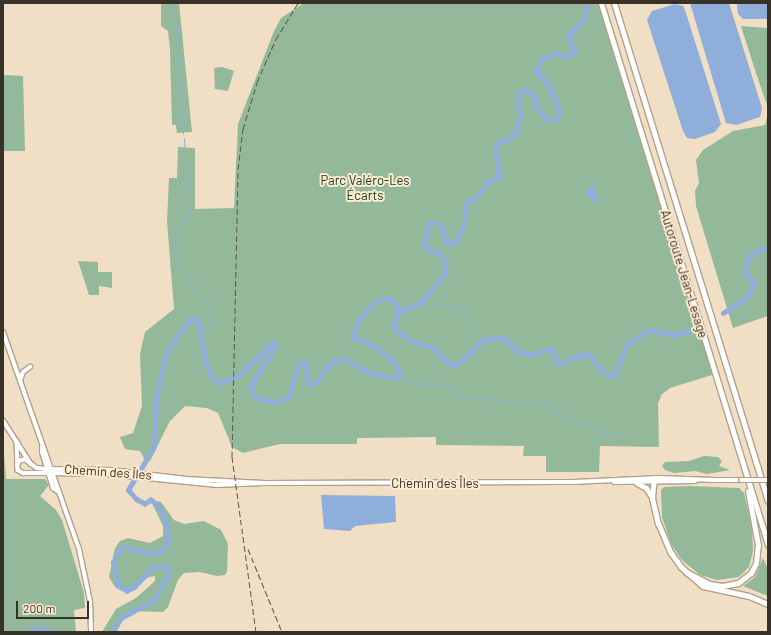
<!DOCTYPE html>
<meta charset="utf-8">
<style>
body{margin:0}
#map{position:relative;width:771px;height:635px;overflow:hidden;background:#f0dec5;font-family:Barlow,sans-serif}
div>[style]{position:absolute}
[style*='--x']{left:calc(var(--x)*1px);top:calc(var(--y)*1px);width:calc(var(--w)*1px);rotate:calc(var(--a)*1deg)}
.green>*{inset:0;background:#93b99a}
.water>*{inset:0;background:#8faeda}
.stream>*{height:1px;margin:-0.5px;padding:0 0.5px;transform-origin:0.5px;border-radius:0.5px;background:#8faeda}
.river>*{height:4.5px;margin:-2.25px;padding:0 2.25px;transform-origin:2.25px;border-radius:2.25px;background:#8faeda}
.roads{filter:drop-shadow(1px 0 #b1a088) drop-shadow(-1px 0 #b1a088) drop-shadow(0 1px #b1a088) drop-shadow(0 -1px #b1a088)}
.minor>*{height:3.5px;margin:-1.75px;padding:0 1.75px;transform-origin:1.75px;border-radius:1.75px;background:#fff}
.major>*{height:4px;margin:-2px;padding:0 2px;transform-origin:2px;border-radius:2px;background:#fff}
.highway>*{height:5px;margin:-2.5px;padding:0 2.5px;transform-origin:2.5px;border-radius:2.5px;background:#fff}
.rail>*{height:1px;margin-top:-0.5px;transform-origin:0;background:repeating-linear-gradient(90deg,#5f5548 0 6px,transparent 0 9px)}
.bridges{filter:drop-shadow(1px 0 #b1a088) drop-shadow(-1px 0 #b1a088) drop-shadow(0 1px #b1a088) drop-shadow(0 -1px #b1a088)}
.major-bridge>*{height:4px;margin:-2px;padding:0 2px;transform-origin:2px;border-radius:2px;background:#fff}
span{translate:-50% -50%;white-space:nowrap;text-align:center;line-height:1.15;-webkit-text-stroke:4px #feebd2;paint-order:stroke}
.park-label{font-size:13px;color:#0d421f}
.street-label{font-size:13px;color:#383127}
.frame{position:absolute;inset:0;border:4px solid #383127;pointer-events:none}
.scale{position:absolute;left:16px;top:601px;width:73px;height:18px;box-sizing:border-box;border:2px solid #383127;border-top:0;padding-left:5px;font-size:12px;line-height:14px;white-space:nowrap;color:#383127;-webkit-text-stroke:3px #feebd2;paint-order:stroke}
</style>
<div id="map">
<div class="green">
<div style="clip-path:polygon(161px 3px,179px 3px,192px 132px,177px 133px,176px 125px,172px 125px,170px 50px,168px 31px,161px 26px)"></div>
<div style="clip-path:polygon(304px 3px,601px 3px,715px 374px,670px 388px,662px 394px,658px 403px,659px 447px,600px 446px,599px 472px,546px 472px,546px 456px,523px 456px,524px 446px,436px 445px,436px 437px,357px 438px,357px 444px,280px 444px,243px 453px,232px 447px,218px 413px,207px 408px,185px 406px,170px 421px,150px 461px,145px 460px,140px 451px,125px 449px,120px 437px,133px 433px,142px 406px,140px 354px,145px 332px,174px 309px,167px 221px,169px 178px,177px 178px,178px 147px,195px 148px,195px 209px,234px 208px,238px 124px,274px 31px,281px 18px)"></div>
<div style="clip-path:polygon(741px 26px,768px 28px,768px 108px,756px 73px)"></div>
<div style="clip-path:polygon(222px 67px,234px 71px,228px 91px,215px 89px,214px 68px)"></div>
<div style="clip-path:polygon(3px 75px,23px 76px,25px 151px,3px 151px)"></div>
<div style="clip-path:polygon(768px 113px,768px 316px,733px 328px,696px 206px,695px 191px,699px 183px,696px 160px,703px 150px,733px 131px,765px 125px)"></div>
<div style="clip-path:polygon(78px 261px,98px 262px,98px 272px,112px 272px,112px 288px,99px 286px,99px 295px,89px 295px)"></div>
<div style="clip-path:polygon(3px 440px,6px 479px,45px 479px,49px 485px,40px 496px,56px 510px,62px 520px,84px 593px,85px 608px,74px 610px,76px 632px,3px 632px)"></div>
<div style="clip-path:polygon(704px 456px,718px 457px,722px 461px,719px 466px,730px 470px,707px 474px,695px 471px,674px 473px,665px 470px,662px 466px,665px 462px,689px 461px)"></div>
<div style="clip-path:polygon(690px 486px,739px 488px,744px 493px,752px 528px,753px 551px,749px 567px,739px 577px,717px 580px,700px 575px,682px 560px,671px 544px,662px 517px,661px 490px,664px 487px)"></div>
<div style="clip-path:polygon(155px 501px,161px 502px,174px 520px,184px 524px,204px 521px,221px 530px,228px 544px,227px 571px,225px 575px,217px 576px,200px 572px,184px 573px,178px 580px,168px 607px,163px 612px,132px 611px,122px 619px,117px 632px,102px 632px,116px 609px,136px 598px,155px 581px,155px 576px,149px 577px,132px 588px,123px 591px,115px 587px,109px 577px,115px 548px,120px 541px,128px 538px,150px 543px,163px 536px,163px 526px,152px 503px)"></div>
<div style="clip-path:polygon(763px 558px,768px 569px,768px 596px,743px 586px,755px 577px)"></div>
</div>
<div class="water">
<div style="clip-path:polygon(690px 3px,729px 3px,762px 108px,760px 117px,736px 125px,726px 123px)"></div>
<div style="clip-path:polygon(737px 3px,768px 3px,768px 19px,743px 19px,738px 14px)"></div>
<div style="clip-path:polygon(675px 4px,683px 6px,685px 10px,721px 124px,715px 132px,695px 139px,687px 138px,683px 131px,647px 20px,652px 11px)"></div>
<div style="clip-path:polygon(593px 184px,599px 197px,596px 203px,584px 194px)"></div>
<div style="clip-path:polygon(321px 495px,395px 496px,396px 522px,355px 526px,350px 531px,324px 529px)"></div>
</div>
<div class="stream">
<div style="--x:174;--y:3;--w:131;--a:86.1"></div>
<div style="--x:184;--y:138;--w:78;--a:87.1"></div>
<div style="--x:188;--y:216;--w:24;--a:132"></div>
<div style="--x:172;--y:234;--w:39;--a:75"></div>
<div style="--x:182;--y:272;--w:10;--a:61"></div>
<div style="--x:187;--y:281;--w:40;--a:45"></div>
<div style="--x:215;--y:309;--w:14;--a:102"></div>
<div style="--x:212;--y:323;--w:13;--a:138"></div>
<div style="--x:422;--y:302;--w:7;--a:34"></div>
<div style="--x:428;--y:306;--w:23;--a:-5"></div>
<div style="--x:451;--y:304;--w:13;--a:23"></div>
<div style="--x:463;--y:309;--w:13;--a:58"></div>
<div style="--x:470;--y:320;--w:8;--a:76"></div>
<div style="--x:472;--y:328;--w:12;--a:132"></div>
<div style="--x:395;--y:378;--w:22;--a:16"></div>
<div style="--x:416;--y:384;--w:17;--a:-3"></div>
<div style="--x:433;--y:383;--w:16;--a:15"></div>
<div style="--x:448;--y:387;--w:15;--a:37"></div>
<div style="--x:460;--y:396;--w:81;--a:6.4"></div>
<div style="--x:540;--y:405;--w:6;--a:-31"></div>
<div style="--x:545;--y:402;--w:14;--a:45"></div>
<div style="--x:555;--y:412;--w:4;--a:-56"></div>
<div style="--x:557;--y:409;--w:10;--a:45"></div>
<div style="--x:564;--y:416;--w:42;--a:24.1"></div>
<div style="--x:602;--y:433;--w:25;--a:7"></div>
</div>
<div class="river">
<div style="--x:398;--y:313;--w:26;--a:-25"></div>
<div style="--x:422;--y:302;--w:38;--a:-51"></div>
<div style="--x:446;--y:272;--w:19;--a:-106"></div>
<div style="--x:441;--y:254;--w:11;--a:-165"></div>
<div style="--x:430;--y:251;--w:9;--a:-139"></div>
<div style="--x:423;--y:245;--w:23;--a:-72"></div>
<div style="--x:430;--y:223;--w:10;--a:0"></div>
<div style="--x:440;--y:223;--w:10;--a:61"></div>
<div style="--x:445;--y:232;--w:5;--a:112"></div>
<div style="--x:443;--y:237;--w:6;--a:59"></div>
<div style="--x:446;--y:242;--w:4;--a:27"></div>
<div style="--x:450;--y:244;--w:7;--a:-27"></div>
<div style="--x:456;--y:241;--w:19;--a:-65"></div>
<div style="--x:464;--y:224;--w:23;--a:-83"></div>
<div style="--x:467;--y:201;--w:11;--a:-22"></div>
<div style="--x:477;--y:197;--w:19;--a:-54"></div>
<div style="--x:488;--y:182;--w:12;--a:-20"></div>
<div style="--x:499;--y:178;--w:30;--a:-98"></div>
<div style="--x:495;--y:148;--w:7;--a:-56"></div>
<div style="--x:499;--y:142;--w:6;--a:-9"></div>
<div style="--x:505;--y:141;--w:11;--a:-34"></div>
<div style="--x:514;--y:135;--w:20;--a:-70"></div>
<div style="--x:521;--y:116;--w:11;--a:-105"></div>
<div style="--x:518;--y:105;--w:12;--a:-85"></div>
<div style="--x:519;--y:93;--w:8;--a:-30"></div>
<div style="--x:526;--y:89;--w:10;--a:37"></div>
<div style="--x:534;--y:95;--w:8;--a:67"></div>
<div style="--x:537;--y:102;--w:4;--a:117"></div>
<div style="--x:535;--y:106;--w:19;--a:47"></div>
<div style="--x:548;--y:120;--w:7;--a:-8"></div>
<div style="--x:555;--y:119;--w:9;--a:-54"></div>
<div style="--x:560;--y:112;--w:32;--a:-114"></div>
<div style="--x:547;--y:83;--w:16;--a:-135"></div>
<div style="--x:536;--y:72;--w:14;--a:-69"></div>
<div style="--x:541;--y:59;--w:15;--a:-23"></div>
<div style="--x:555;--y:53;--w:13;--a:18"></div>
<div style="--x:567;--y:57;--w:11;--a:-41"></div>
<div style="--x:575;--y:50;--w:16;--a:-117"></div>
<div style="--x:568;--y:36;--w:25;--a:-47"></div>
<div style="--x:585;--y:18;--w:15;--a:-86"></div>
<div style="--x:723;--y:313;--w:28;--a:-32"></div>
<div style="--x:747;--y:298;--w:17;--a:-65"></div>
<div style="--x:754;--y:283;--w:13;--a:-132"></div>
<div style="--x:745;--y:273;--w:15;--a:-79"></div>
<div style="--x:748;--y:258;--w:14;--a:-39"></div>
<div style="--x:759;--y:249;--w:9;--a:0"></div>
<div style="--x:28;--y:632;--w:9;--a:-27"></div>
<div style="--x:36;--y:628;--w:19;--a:12"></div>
<div style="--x:112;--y:632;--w:17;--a:-57"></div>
<div style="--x:121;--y:618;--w:39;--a:-29"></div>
<div style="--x:155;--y:599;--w:27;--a:-62"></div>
<div style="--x:168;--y:575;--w:8;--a:-97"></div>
<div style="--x:167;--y:567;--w:13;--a:180"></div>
<div style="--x:154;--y:567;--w:28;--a:134"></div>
<div style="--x:135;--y:587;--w:9;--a:153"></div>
<div style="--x:127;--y:591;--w:10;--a:-151"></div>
<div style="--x:118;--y:586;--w:24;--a:-102"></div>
<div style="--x:113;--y:563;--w:16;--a:-63"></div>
<div style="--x:120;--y:549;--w:4;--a:-27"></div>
<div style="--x:124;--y:547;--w:22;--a:16"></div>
<div style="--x:145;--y:553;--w:11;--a:0"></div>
<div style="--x:156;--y:553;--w:8;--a:-23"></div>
<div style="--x:163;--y:550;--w:10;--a:-61"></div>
<div style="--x:168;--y:541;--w:16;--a:-94"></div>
<div style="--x:167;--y:525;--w:20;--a:-114"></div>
<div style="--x:159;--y:507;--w:11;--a:-139"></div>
<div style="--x:151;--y:500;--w:7;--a:146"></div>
<div style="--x:145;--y:504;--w:9;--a:-153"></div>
<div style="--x:137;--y:500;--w:13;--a:-132"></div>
<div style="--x:128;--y:490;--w:50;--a:-58.8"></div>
<div style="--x:154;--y:447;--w:47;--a:-87.6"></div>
<div style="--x:156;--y:400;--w:41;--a:-78.7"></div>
<div style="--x:164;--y:360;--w:17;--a:-65"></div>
<div style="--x:171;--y:345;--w:31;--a:-54"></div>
<div style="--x:189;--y:320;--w:5;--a:-22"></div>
<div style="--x:194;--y:318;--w:6;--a:39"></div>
<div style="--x:199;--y:322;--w:43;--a:80.5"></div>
<div style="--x:206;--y:364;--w:16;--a:63"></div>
<div style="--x:213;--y:378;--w:9;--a:32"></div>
<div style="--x:221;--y:383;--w:22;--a:-24"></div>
<div style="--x:241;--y:374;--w:45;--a:-45"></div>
<div style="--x:273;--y:342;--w:4;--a:45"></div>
<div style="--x:276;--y:345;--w:49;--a:120.8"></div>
<div style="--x:251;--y:387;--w:11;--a:68"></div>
<div style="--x:255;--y:397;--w:20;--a:15"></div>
<div style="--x:274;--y:402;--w:16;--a:-18"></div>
<div style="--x:289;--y:397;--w:28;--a:-75"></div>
<div style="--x:296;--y:370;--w:9;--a:-58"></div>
<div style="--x:301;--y:362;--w:6;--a:18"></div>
<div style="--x:307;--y:364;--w:15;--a:90"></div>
<div style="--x:307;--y:379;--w:6;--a:59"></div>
<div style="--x:310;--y:384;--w:5;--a:0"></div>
<div style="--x:315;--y:384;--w:26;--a:-54"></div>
<div style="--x:330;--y:363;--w:8;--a:-23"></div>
<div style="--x:337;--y:360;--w:8;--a:-7"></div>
<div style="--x:345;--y:359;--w:32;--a:28"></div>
<div style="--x:373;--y:374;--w:22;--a:10"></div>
<div style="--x:395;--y:378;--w:6;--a:-39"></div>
<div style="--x:400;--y:374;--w:13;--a:-117"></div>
<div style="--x:394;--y:362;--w:23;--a:-142"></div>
<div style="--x:376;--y:348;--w:26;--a:-155"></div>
<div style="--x:352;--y:337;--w:21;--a:-67"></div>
<div style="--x:360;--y:318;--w:21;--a:-47"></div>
<div style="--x:374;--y:303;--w:14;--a:-21"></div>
<div style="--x:387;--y:298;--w:8;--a:23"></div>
<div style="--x:394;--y:301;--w:9;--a:58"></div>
<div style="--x:399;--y:309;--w:19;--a:108"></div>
<div style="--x:393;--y:327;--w:8;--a:40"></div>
<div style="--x:399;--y:332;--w:16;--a:35"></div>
<div style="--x:412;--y:341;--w:23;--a:18"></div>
<div style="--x:434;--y:348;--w:22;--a:47"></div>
<div style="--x:449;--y:364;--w:8;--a:7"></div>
<div style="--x:457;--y:365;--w:37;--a:-44"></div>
<div style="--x:484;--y:339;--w:20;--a:-3"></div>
<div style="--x:504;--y:338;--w:21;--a:43"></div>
<div style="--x:519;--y:352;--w:15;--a:11"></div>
<div style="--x:534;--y:355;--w:13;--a:-27"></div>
<div style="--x:546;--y:349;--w:6;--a:9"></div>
<div style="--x:552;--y:350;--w:16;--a:63"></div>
<div style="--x:559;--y:364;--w:27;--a:-22"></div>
<div style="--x:584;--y:354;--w:6;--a:9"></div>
<div style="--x:590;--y:355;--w:21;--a:53"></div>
<div style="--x:603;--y:372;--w:13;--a:18"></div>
<div style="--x:615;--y:376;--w:32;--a:-70"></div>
<div style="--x:626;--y:346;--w:20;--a:-37"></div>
<div style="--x:642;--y:334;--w:11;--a:-22"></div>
<div style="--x:652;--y:330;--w:22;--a:13"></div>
<div style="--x:673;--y:335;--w:16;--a:-15"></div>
</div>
<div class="roads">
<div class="minor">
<div style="--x:3;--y:420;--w:52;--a:57.5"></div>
<div style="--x:17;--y:441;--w:29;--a:88"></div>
<div style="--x:18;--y:470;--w:6;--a:31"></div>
<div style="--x:23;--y:473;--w:25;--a:0"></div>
<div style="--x:17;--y:466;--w:5;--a:-68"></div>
<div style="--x:19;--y:461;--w:6;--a:-18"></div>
<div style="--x:25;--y:459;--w:15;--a:37"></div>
<div style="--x:37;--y:468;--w:10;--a:6"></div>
</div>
<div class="major">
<div style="--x:3;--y:332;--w:230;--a:70.7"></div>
<div style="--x:79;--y:549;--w:53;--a:78.1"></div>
<div style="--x:90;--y:601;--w:31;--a:88"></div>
<div style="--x:20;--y:381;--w:9;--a:-72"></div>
<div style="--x:23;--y:372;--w:9;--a:-36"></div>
<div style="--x:42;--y:447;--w:5;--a:90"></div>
<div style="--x:42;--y:452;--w:38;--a:73"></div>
<div style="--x:53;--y:488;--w:5;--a:37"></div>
<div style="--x:47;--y:469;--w:65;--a:0.9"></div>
<div style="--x:112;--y:470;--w:75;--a:6.9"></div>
<div style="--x:186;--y:479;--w:78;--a:2.9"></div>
<div style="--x:264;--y:483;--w:309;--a:-0.2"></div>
<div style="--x:573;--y:482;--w:86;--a:-2.7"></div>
<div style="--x:659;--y:478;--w:55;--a:2.1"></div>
<div style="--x:48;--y:473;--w:58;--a:1"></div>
<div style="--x:106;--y:474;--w:112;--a:5.7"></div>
<div style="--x:217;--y:485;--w:47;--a:-2.4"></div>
<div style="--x:712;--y:480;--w:29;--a:0"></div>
<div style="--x:614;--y:482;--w:81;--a:-0.7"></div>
</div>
<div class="highway">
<div style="--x:601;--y:3;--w:567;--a:72.87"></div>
<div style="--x:614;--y:3;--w:521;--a:72.82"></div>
<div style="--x:654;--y:478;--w:20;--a:96"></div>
<div style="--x:652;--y:498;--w:26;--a:77"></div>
<div style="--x:658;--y:523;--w:33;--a:67"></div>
<div style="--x:671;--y:553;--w:17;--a:54"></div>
<div style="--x:681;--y:567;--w:29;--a:41"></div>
<div style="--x:703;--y:586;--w:47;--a:12.3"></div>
<div style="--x:749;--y:596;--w:21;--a:23"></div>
<div style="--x:637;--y:483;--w:10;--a:29"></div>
<div style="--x:646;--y:488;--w:11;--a:56"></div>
<div style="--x:686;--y:572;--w:27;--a:27"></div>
<div style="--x:710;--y:584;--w:12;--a:9"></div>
<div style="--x:722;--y:586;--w:16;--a:-11"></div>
<div style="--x:738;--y:583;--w:16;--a:-38"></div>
<div style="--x:751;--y:573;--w:11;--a:-63"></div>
<div style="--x:756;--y:563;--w:18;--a:-84"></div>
<div style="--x:758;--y:545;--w:55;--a:-100.5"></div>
</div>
</div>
<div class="rail">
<div style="--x:248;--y:549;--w:90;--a:67.7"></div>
<div style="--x:256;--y:632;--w:177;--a:-97.8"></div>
<div style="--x:232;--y:457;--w:288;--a:-88.8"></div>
<div style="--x:238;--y:169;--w:40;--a:-82.9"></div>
<div style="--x:243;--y:129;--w:49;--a:-73.4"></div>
<div style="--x:257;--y:82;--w:47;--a:-66.2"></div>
<div style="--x:276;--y:39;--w:42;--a:-58.6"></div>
</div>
<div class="bridges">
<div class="major-bridge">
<div style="--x:741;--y:480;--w:27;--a:0"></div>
</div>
</div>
<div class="park-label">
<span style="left:365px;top:188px">Parc Valéro-Les<br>Écarts</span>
</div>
<div class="street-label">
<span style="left:684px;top:274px;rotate:73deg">Autoroute Jean-Lesage</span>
<span style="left:108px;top:472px;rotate:4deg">Chemin des Îles</span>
<span style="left:435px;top:483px">Chemin des Îles</span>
</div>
<div class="frame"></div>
<div class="scale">200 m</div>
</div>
